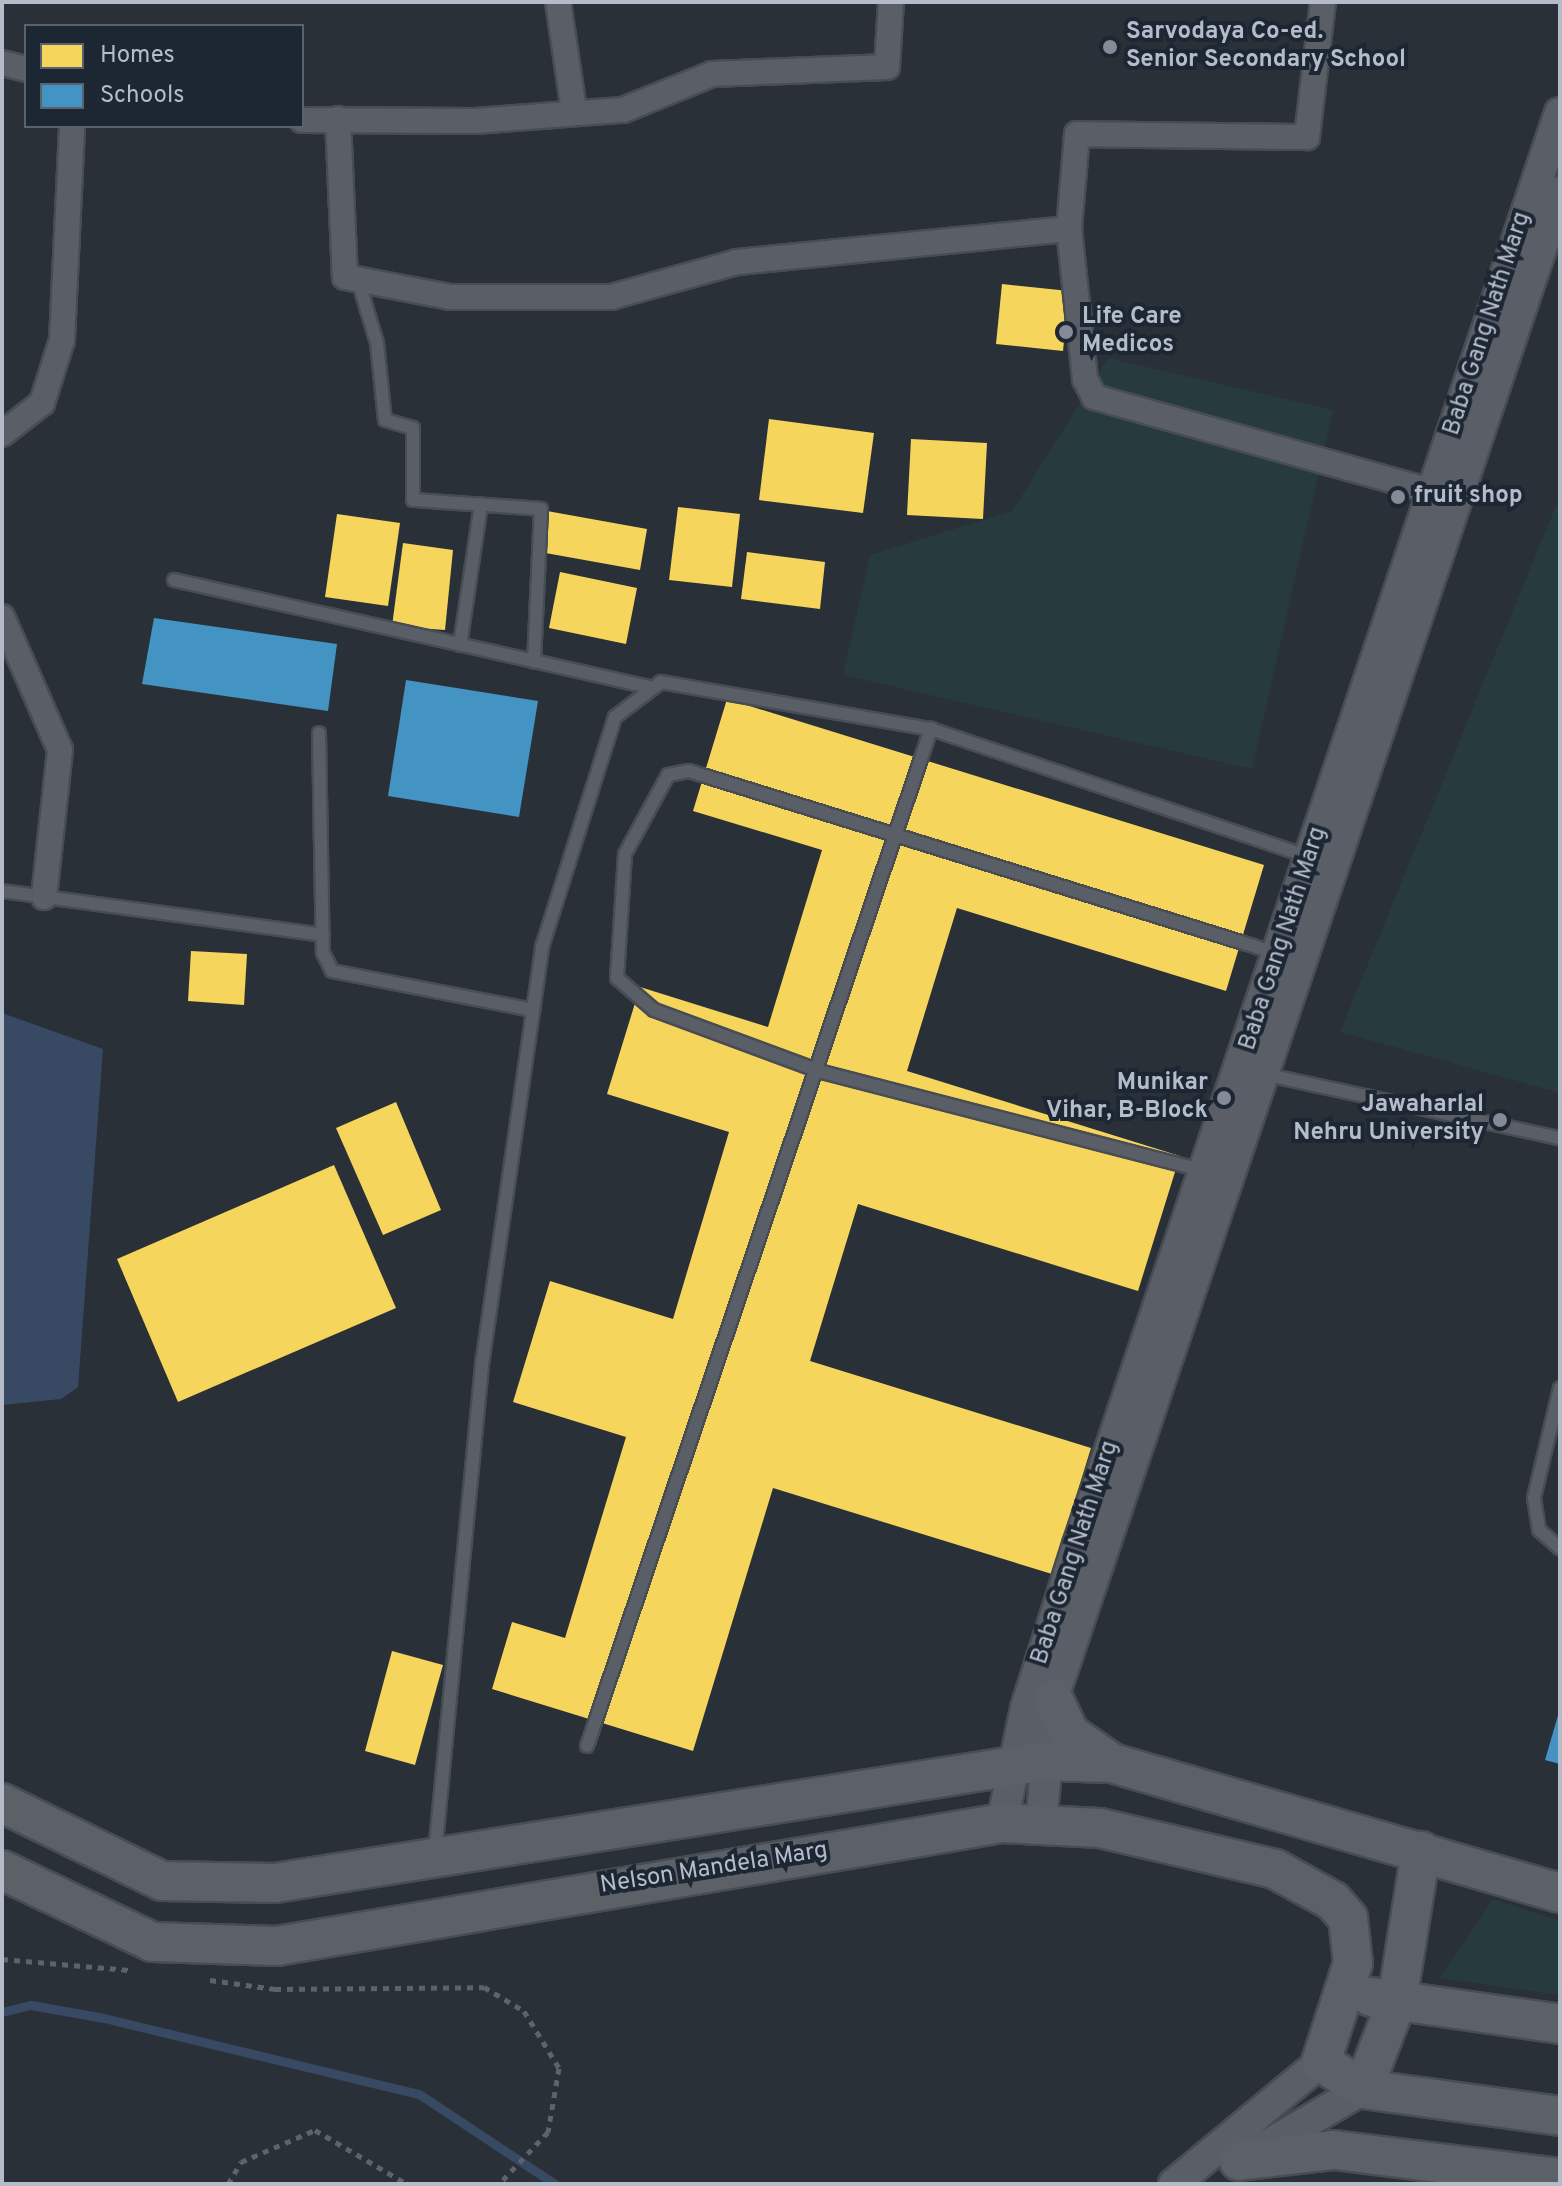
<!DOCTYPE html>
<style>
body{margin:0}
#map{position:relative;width:1562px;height:2186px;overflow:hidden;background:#2a3038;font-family:Overpass,sans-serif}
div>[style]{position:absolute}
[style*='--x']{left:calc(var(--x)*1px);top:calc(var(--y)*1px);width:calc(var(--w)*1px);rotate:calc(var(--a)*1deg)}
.green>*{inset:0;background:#273a3e}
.water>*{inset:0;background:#384963}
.homes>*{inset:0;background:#f6d55c}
.schools>*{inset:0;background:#4393c3}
.stream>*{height:9px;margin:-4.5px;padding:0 4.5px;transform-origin:4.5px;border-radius:4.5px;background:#384963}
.path>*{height:5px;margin-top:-2.5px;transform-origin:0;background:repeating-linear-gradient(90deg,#5d636a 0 6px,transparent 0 12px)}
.roads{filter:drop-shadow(2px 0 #484c53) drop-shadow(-2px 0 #484c53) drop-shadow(0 2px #484c53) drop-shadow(0 -2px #484c53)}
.service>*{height:12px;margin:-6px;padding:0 6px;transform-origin:6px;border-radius:6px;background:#5a5e66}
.minor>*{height:24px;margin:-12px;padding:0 12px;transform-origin:12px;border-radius:12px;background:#5a5e66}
.tertiary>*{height:30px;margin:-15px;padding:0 15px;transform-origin:15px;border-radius:15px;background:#5a5e66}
.primary>*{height:38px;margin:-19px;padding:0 19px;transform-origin:19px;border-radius:19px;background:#5c6168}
.dots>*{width:22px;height:22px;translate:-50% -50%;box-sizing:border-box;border:4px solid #1d2633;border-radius:50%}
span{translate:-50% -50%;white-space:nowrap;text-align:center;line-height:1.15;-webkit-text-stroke:8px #1d2633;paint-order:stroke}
.poi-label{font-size:24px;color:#b4bcc9;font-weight:700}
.left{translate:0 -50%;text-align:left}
.right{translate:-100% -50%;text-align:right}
.street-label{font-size:24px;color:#b4bcc9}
.frame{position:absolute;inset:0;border:4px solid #b4bcc9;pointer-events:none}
.legend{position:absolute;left:24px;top:24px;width:280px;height:104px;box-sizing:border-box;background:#1d2633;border:2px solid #59626f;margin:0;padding:10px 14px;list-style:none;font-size:24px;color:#b4bcc9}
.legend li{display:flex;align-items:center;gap:16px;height:40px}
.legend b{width:40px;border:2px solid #59626f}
</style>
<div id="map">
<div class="green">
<div style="clip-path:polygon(1108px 358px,1333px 410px,1252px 769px,843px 675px,870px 555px,1012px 511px)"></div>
<div style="clip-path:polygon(1560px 496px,1560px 1093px,1340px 1032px)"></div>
<div style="clip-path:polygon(1493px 1899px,1560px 1921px,1560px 1995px,1440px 1978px)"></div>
</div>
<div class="water">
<div style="clip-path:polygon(2px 1013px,103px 1049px,78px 1387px,61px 1399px,2px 1405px)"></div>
</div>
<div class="homes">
<div style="clip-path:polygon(1002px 284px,1069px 291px,1063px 351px,996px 344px)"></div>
<div style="clip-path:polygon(769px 419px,874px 433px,863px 513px,759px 500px)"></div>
<div style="clip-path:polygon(911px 439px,987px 443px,983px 519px,907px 515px)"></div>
<div style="clip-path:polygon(678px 507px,740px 514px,732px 587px,669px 580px)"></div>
<div style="clip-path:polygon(547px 511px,647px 529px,640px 570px,540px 552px)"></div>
<div style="clip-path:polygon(337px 514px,400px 523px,388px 606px,325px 597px)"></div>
<div style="clip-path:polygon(403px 543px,453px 550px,445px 630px,392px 626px)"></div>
<div style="clip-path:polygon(747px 552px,825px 562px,820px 609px,741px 599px)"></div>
<div style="clip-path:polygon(560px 572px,637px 588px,626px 644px,549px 628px)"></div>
<div style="clip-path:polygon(727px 699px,1264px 865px,1226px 991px,957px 908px,907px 1071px,1180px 1156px,1138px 1291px,858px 1204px,810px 1361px,1091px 1448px,1052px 1574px,773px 1488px,693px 1751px,492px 1689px,512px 1622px,565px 1638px,626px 1437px,513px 1402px,550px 1281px,673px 1319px,729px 1132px,607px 1094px,640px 987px,768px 1027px,822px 850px,693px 811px)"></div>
<div style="clip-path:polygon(191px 951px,247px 954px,244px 1005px,188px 1001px)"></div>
<div style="clip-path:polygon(396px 1102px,441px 1210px,383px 1235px,336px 1128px)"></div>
<div style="clip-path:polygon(334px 1165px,396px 1308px,178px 1402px,117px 1259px)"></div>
<div style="clip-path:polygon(392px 1651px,443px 1665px,415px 1765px,365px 1751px)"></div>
</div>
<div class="schools">
<div style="clip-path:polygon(154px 618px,337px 644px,328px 711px,142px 684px)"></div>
<div style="clip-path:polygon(406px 680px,538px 701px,519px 817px,388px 796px)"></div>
<div style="clip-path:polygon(1559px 1712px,1560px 1712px,1560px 1764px,1545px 1760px)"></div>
</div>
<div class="stream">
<div style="--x:2;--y:2012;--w:30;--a:-14"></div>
<div style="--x:31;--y:2005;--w:74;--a:10.1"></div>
<div style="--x:104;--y:2018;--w:324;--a:13.6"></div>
<div style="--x:419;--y:2094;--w:163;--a:33.5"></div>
</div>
<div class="path">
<div style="--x:2;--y:1959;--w:127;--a:5"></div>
<div style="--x:210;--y:1980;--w:66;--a:7.9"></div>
<div style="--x:275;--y:1989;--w:209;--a:-0.5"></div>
<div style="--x:484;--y:1987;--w:47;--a:31"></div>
<div style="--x:524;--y:2011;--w:67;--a:58.4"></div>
<div style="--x:559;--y:2068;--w:65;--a:99.8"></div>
<div style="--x:548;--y:2132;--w:71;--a:133.3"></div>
<div style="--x:228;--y:2184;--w:26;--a:-59"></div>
<div style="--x:241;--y:2162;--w:81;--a:-23.4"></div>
<div style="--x:315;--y:2130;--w:107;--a:30.4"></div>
</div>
<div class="roads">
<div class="service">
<div style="--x:358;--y:280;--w:66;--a:73.2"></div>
<div style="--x:377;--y:343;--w:77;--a:84.1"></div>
<div style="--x:385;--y:420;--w:29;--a:16"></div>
<div style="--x:413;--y:428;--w:72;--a:90"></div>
<div style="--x:413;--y:500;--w:128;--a:4"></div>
<div style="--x:541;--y:509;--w:153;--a:92.6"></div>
<div style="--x:174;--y:580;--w:486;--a:12.7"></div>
<div style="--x:460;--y:645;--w:142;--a:-81.5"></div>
<div style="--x:319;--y:733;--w:220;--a:89"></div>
<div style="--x:323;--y:953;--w:20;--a:63"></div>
<div style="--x:332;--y:971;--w:205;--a:11"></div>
<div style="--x:2;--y:891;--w:324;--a:7.8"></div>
<div style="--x:1263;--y:1074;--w:304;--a:12.2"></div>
<div style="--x:1205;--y:1171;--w:399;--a:-165.5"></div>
<div style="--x:819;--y:1071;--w:176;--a:-159.7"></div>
<div style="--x:654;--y:1010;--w:49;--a:-139.1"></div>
<div style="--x:617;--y:978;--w:124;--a:-86.3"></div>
<div style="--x:625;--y:854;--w:90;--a:-61.4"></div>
<div style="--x:668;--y:775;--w:21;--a:-11"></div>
<div style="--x:689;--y:771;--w:601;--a:17.23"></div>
<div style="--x:1560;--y:1388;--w:113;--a:103.3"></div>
<div style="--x:1534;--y:1498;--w:32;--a:81"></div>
<div style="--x:1539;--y:1530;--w:28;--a:41"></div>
<div style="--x:587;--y:1746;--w:1074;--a:-71.31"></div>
<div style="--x:435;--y:1853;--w:497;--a:-84.5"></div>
<div style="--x:483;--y:1358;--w:415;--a:-81.8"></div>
<div style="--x:542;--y:947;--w:241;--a:-72.4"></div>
<div style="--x:615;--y:717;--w:58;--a:-37.3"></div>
<div style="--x:661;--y:682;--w:274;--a:9.9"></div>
<div style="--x:931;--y:729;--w:400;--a:18.7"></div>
</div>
<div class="minor">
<div style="--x:558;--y:2;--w:110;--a:81.6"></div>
<div style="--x:1323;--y:2;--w:136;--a:96.8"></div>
<div style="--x:1307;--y:137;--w:230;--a:-179.3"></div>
<div style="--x:1077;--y:134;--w:95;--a:94.8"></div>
<div style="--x:1069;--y:229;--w:151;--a:83.9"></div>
<div style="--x:1085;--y:379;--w:20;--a:63"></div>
<div style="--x:1094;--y:397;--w:368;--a:15.6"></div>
<div style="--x:2;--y:63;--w:25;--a:14"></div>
<div style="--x:338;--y:119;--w:158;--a:87.5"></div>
<div style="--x:345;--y:277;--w:107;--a:10.8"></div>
<div style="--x:450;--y:297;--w:161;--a:0"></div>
<div style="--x:611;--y:297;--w:131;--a:-15.5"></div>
<div style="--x:737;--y:262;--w:334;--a:-5.7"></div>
<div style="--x:302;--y:120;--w:173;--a:0.3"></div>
<div style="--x:475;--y:121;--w:148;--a:-4.3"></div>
<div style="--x:623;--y:110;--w:96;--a:-22"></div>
<div style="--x:712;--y:74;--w:175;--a:-2.3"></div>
<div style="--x:887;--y:67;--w:65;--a:-86.5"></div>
<div style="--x:2;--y:434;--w:51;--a:-37.8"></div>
<div style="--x:42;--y:403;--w:66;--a:-72.4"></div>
<div style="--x:62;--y:340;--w:214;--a:-87.3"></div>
<div style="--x:2;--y:617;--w:145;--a:66.4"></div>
<div style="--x:60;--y:750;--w:148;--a:96.2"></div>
</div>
<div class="tertiary">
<div style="--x:1002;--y:1823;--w:117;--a:-78.2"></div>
<div style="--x:1026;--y:1708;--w:171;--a:-72.3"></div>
<div style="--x:1078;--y:1545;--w:1511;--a:-71.4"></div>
<div style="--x:1041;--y:1823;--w:126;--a:-84.5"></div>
<div style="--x:1053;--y:1698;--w:1589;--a:-71.39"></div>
<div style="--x:1247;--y:2157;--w:134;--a:-30.4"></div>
<div style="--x:1174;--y:2184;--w:191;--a:-39.7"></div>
</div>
<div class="primary">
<div style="--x:1053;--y:1698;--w:38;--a:65"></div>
<div style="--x:1069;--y:1733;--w:52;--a:34.9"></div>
<div style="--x:1112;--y:1763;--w:466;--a:16.2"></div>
<div style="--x:2;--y:1803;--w:178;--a:26"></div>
<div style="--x:162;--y:1881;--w:113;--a:1"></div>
<div style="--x:275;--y:1883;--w:780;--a:-9"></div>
<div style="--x:1045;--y:1761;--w:67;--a:1.7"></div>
<div style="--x:2;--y:1870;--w:166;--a:25.6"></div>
<div style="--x:152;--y:1942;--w:125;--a:1.8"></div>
<div style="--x:277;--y:1946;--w:735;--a:-9.63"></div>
<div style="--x:1002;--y:1823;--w:98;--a:2.9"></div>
<div style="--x:1100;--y:1828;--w:180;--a:13.2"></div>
<div style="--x:1275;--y:1869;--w:66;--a:28.9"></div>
<div style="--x:1333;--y:1901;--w:23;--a:49"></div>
<div style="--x:1348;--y:1918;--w:45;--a:83.7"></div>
<div style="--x:1353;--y:1963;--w:104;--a:107.9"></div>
<div style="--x:1321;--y:2062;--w:50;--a:32.7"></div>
<div style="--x:1363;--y:2089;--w:199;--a:7.8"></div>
<div style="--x:1371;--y:1997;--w:191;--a:8.1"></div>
<div style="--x:1363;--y:2089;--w:94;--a:-68.9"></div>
<div style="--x:1397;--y:2001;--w:152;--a:-80.9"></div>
<div style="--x:1239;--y:2161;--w:96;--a:-6.6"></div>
<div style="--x:1334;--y:2150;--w:228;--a:7.1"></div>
</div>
</div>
<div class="dots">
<div style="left:1110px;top:47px;background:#848b96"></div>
<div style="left:1066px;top:332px;background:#848b96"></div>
<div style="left:1398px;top:497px;background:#848b96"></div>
<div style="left:1224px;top:1098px;background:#848b96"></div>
<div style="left:1500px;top:1120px;background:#848b96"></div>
</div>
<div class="poi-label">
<span class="left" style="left:1126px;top:47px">Sarvodaya Co-ed.<br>Senior Secondary School</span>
<span class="left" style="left:1082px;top:332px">Life Care<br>Medicos</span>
<span class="left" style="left:1414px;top:497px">fruit shop</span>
<span class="right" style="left:1208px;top:1098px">Munikar<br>Vihar, B-Block</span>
<span class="right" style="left:1484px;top:1120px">Jawaharlal<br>Nehru University</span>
</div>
<div class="street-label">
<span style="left:1488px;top:324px;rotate:-72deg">Baba Gang Nath Marg</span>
<span style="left:1284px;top:939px;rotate:-72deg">Baba Gang Nath Marg</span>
<span style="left:1076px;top:1553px;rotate:-72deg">Baba Gang Nath Marg</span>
<span style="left:714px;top:1869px;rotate:-9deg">Nelson Mandela Marg</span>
</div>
<div class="frame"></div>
<ul class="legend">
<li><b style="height:22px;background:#f6d55c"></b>Homes</li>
<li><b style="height:22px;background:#4393c3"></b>Schools</li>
</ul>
</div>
